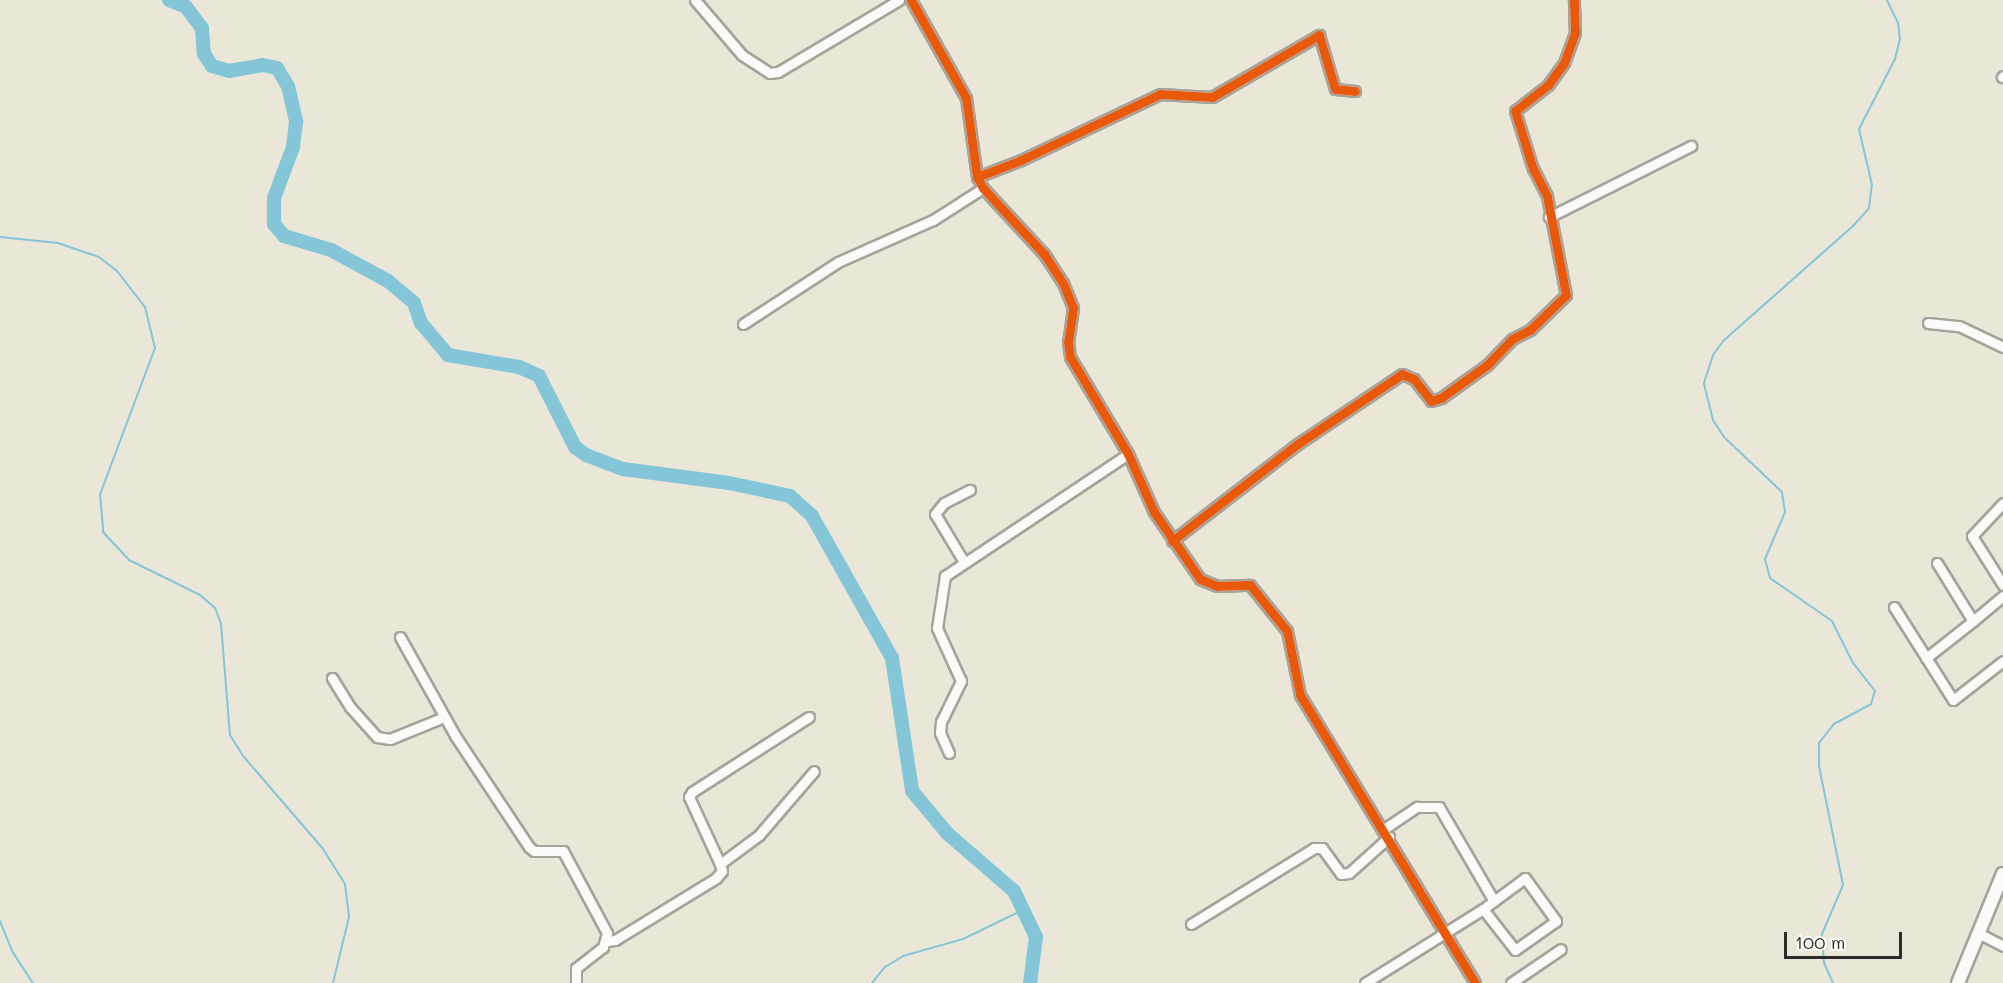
<!DOCTYPE html>
<style>
body{margin:0}
#map{position:relative;width:2003px;height:983px;overflow:hidden;background:#eae7d9;font-family:Mali,sans-serif}
div>[style]{position:absolute}
[style*='--x']{left:calc(var(--x)*1px);top:calc(var(--y)*1px);width:calc(var(--w)*1px);rotate:calc(var(--a)*1deg)}
.stream>*{height:2px;margin:-1px;padding:0 1px;transform-origin:1px;border-radius:1px;background:#84c5d8}
.river>*{height:14px;margin:-7px;padding:0 7px;transform-origin:7px;border-radius:7px;background:#84c5d8}
.roads{filter:drop-shadow(2px 0 #a5a39b) drop-shadow(-2px 0 #a5a39b) drop-shadow(0 2px #a5a39b) drop-shadow(0 -2px #a5a39b)}
.minor>*{height:9px;margin:-4.5px;padding:0 4.5px;transform-origin:4.5px;border-radius:4.5px;background:#fcfbf9}
.major>*{height:12px;margin:-6px;padding:0 6px;transform-origin:6px;border-radius:6px;background:#fcfbf9}
.cycleway>*{height:9px;margin:-4.5px;padding:0 4.5px;transform-origin:4.5px;border-radius:4.5px;background:#e8590c}
span{translate:-50% -50%;white-space:nowrap;text-align:center;line-height:1.15;-webkit-text-stroke:4.5px #fdfcf7;paint-order:stroke}
.scale{position:absolute;left:1784px;top:932px;width:118px;height:27px;box-sizing:border-box;border:3px solid #2b2b2b;border-top:0;padding-left:8px;font-size:18px;line-height:21px;white-space:nowrap;color:#2b2b2b;-webkit-text-stroke:4px #fdfcf7;paint-order:stroke}
</style>
<div id="map">
<div class="stream">
<div style="--x:0;--y:237;--w:58;--a:5.9"></div>
<div style="--x:58;--y:243;--w:43;--a:18.9"></div>
<div style="--x:99;--y:257;--w:23;--a:38"></div>
<div style="--x:117;--y:271;--w:46;--a:52.1"></div>
<div style="--x:145;--y:307;--w:42;--a:76.3"></div>
<div style="--x:155;--y:348;--w:156;--a:110.6"></div>
<div style="--x:100;--y:494;--w:38;--a:85"></div>
<div style="--x:103;--y:532;--w:38;--a:47"></div>
<div style="--x:129;--y:560;--w:79;--a:26.2"></div>
<div style="--x:200;--y:595;--w:20;--a:41"></div>
<div style="--x:215;--y:608;--w:17;--a:69"></div>
<div style="--x:221;--y:624;--w:111;--a:85.4"></div>
<div style="--x:230;--y:735;--w:26;--a:58"></div>
<div style="--x:244;--y:757;--w:121;--a:49.3"></div>
<div style="--x:323;--y:849;--w:41;--a:57.8"></div>
<div style="--x:345;--y:884;--w:33;--a:83"></div>
<div style="--x:349;--y:917;--w:68;--a:103.6"></div>
<div style="--x:0;--y:921;--w:32;--a:68"></div>
<div style="--x:12;--y:951;--w:38;--a:57"></div>
<div style="--x:872;--y:983;--w:21;--a:-51"></div>
<div style="--x:885;--y:967;--w:21;--a:-31"></div>
<div style="--x:903;--y:956;--w:62;--a:-15.8"></div>
<div style="--x:963;--y:939;--w:67;--a:-25.8"></div>
<div style="--x:1833;--y:983;--w:22;--a:-114"></div>
<div style="--x:1824;--y:963;--w:29;--a:-94"></div>
<div style="--x:1822;--y:934;--w:53;--a:-66.8"></div>
<div style="--x:1843;--y:885;--w:121;--a:-101.4"></div>
<div style="--x:1819;--y:766;--w:23;--a:-90"></div>
<div style="--x:1819;--y:743;--w:24;--a:-52"></div>
<div style="--x:1834;--y:724;--w:42;--a:-28.4"></div>
<div style="--x:1871;--y:704;--w:14;--a:-73"></div>
<div style="--x:1875;--y:691;--w:36;--a:-128"></div>
<div style="--x:1853;--y:663;--w:47;--a:-116.6"></div>
<div style="--x:1832;--y:621;--w:75;--a:-145.3"></div>
<div style="--x:1770;--y:578;--w:20;--a:-105"></div>
<div style="--x:1765;--y:559;--w:51;--a:-66.9"></div>
<div style="--x:1785;--y:512;--w:20;--a:-99"></div>
<div style="--x:1782;--y:492;--w:80;--a:-136.5"></div>
<div style="--x:1724;--y:437;--w:20;--a:-123"></div>
<div style="--x:1713;--y:420;--w:38;--a:-104"></div>
<div style="--x:1704;--y:383;--w:29;--a:-72"></div>
<div style="--x:1713;--y:355;--w:17;--a:-54"></div>
<div style="--x:1723;--y:341;--w:174;--a:-41.5"></div>
<div style="--x:1853;--y:226;--w:24;--a:-48"></div>
<div style="--x:1869;--y:208;--w:23;--a:-83"></div>
<div style="--x:1872;--y:185;--w:57;--a:-103.1"></div>
<div style="--x:1859;--y:129;--w:79;--a:-62.8"></div>
<div style="--x:1895;--y:59;--w:21;--a:-76"></div>
<div style="--x:1900;--y:39;--w:16;--a:-97"></div>
<div style="--x:1898;--y:23;--w:25;--a:-116"></div>
</div>
<div class="river">
<div style="--x:169;--y:0;--w:18;--a:22"></div>
<div style="--x:186;--y:7;--w:26;--a:53"></div>
<div style="--x:202;--y:28;--w:26;--a:86"></div>
<div style="--x:204;--y:54;--w:14;--a:56"></div>
<div style="--x:212;--y:66;--w:18;--a:16"></div>
<div style="--x:229;--y:71;--w:34;--a:-10"></div>
<div style="--x:262;--y:65;--w:15;--a:11"></div>
<div style="--x:277;--y:68;--w:21;--a:59"></div>
<div style="--x:288;--y:86;--w:37;--a:77"></div>
<div style="--x:296;--y:122;--w:25;--a:97"></div>
<div style="--x:293;--y:147;--w:54;--a:110.4"></div>
<div style="--x:274;--y:198;--w:26;--a:90"></div>
<div style="--x:274;--y:224;--w:16;--a:50"></div>
<div style="--x:284;--y:236;--w:49;--a:16.6"></div>
<div style="--x:331;--y:250;--w:65;--a:28.5"></div>
<div style="--x:388;--y:281;--w:34;--a:40"></div>
<div style="--x:414;--y:303;--w:21;--a:71"></div>
<div style="--x:421;--y:323;--w:42;--a:49.8"></div>
<div style="--x:448;--y:355;--w:72;--a:9.6"></div>
<div style="--x:519;--y:367;--w:22;--a:24"></div>
<div style="--x:539;--y:376;--w:80;--a:63.1"></div>
<div style="--x:575;--y:447;--w:14;--a:36"></div>
<div style="--x:586;--y:455;--w:40;--a:21"></div>
<div style="--x:623;--y:469;--w:107;--a:7.5"></div>
<div style="--x:729;--y:483;--w:62;--a:12"></div>
<div style="--x:790;--y:496;--w:30;--a:42"></div>
<div style="--x:812;--y:516;--w:163;--a:60.6"></div>
<div style="--x:892;--y:658;--w:134;--a:81.4"></div>
<div style="--x:912;--y:791;--w:56;--a:50.1"></div>
<div style="--x:948;--y:834;--w:87;--a:40.8"></div>
<div style="--x:1014;--y:891;--w:51;--a:64.4"></div>
<div style="--x:1036;--y:937;--w:46;--a:97.4"></div>
</div>
<div class="roads">
<div class="minor">
<div style="--x:695;--y:0;--w:72;--a:49.5"></div>
<div style="--x:742;--y:55;--w:33;--a:33"></div>
<div style="--x:770;--y:73;--w:8;--a:-7"></div>
<div style="--x:778;--y:72;--w:141;--a:-30.8"></div>
<div style="--x:911;--y:0;--w:112;--a:60.7"></div>
<div style="--x:966;--y:98;--w:80;--a:82.1"></div>
<div style="--x:977;--y:177;--w:13;--a:61"></div>
<div style="--x:983;--y:188;--w:90;--a:47.3"></div>
<div style="--x:1044;--y:254;--w:35;--a:57"></div>
<div style="--x:1063;--y:283;--w:27;--a:68"></div>
<div style="--x:1073;--y:308;--w:34;--a:98"></div>
<div style="--x:1068;--y:342;--w:15;--a:82"></div>
<div style="--x:1070;--y:357;--w:113;--a:59.1"></div>
<div style="--x:1128;--y:454;--w:64;--a:65.9"></div>
<div style="--x:1154;--y:512;--w:81;--a:55.5"></div>
<div style="--x:1200;--y:579;--w:18;--a:22"></div>
<div style="--x:1217;--y:586;--w:33;--a:-2"></div>
<div style="--x:1250;--y:585;--w:59;--a:51.2"></div>
<div style="--x:1287;--y:631;--w:65;--a:78.5"></div>
<div style="--x:1300;--y:695;--w:337;--a:58.7"></div>
<div style="--x:2002;--y:77;--w:1;--a:-45"></div>
<div style="--x:977;--y:177;--w:47;--a:-21.1"></div>
<div style="--x:1021;--y:160;--w:154;--a:-25.4"></div>
<div style="--x:1160;--y:94;--w:52;--a:3.3"></div>
<div style="--x:1212;--y:97;--w:124;--a:-30.1"></div>
<div style="--x:1319;--y:35;--w:56;--a:73.5"></div>
<div style="--x:1335;--y:89;--w:20;--a:6"></div>
<div style="--x:1549;--y:217;--w:159;--a:-26.6"></div>
<div style="--x:1928;--y:323;--w:31;--a:6"></div>
<div style="--x:1959;--y:326;--w:49;--a:25.5"></div>
<div style="--x:743;--y:324;--w:113;--a:-33.1"></div>
<div style="--x:838;--y:262;--w:104;--a:-23.9"></div>
<div style="--x:933;--y:220;--w:59;--a:-32.6"></div>
<div style="--x:2003;--y:503;--w:45;--a:133.2"></div>
<div style="--x:1972;--y:536;--w:58;--a:57.7"></div>
<div style="--x:1172;--y:541;--w:160;--a:-37.7"></div>
<div style="--x:1299;--y:443;--w:124;--a:-33.8"></div>
<div style="--x:1402;--y:374;--w:13;--a:23"></div>
<div style="--x:1414;--y:379;--w:28;--a:52"></div>
<div style="--x:1431;--y:401;--w:10;--a:-17"></div>
<div style="--x:1441;--y:398;--w:57;--a:-35.7"></div>
<div style="--x:1487;--y:365;--w:36;--a:-46"></div>
<div style="--x:1512;--y:339;--w:20;--a:-27"></div>
<div style="--x:1530;--y:330;--w:50;--a:-44.2"></div>
<div style="--x:1566;--y:295;--w:101;--a:-100.9"></div>
<div style="--x:1547;--y:196;--w:30;--a:-117"></div>
<div style="--x:1533;--y:169;--w:61;--a:-107.2"></div>
<div style="--x:1515;--y:111;--w:42;--a:-38.2"></div>
<div style="--x:1548;--y:85;--w:27;--a:-54"></div>
<div style="--x:1564;--y:63;--w:32;--a:-70"></div>
<div style="--x:1575;--y:33;--w:33;--a:-92"></div>
<div style="--x:964;--y:562;--w:56;--a:-121.1"></div>
<div style="--x:935;--y:514;--w:14;--a:-51"></div>
<div style="--x:944;--y:503;--w:29;--a:-27"></div>
<div style="--x:1937;--y:563;--w:68;--a:58.2"></div>
<div style="--x:1973;--y:621;--w:39;--a:-40"></div>
<div style="--x:1894;--y:607;--w:110;--a:57.6"></div>
<div style="--x:1953;--y:700;--w:63;--a:-38"></div>
<div style="--x:400;--y:637;--w:115;--a:60.8"></div>
<div style="--x:456;--y:737;--w:132;--a:56.4"></div>
<div style="--x:529;--y:847;--w:6;--a:39"></div>
<div style="--x:534;--y:851;--w:29;--a:0"></div>
<div style="--x:563;--y:851;--w:93;--a:61.8"></div>
<div style="--x:607;--y:933;--w:15;--a:106"></div>
<div style="--x:603;--y:947;--w:34;--a:142"></div>
<div style="--x:576;--y:968;--w:15;--a:90"></div>
<div style="--x:1926;--y:658;--w:60;--a:-38.2"></div>
<div style="--x:332;--y:678;--w:34;--a:58"></div>
<div style="--x:350;--y:707;--w:40;--a:48"></div>
<div style="--x:377;--y:737;--w:13;--a:9"></div>
<div style="--x:390;--y:739;--w:58;--a:-22.2"></div>
<div style="--x:949;--y:753;--w:22;--a:-114"></div>
<div style="--x:940;--y:733;--w:11;--a:-85"></div>
<div style="--x:941;--y:722;--w:46;--a:-64"></div>
<div style="--x:961;--y:681;--w:58;--a:-114.4"></div>
<div style="--x:937;--y:628;--w:53;--a:-81.3"></div>
<div style="--x:945;--y:576;--w:220;--a:-33.7"></div>
<div style="--x:1384;--y:829;--w:40;--a:-34"></div>
<div style="--x:1417;--y:807;--w:22;--a:0"></div>
<div style="--x:1439;--y:807;--w:109;--a:59.7"></div>
<div style="--x:720;--y:864;--w:49;--a:-36.6"></div>
<div style="--x:759;--y:835;--w:84;--a:-49.3"></div>
<div style="--x:1525;--y:878;--w:53;--a:54.2"></div>
<div style="--x:1556;--y:921;--w:50;--a:144.7"></div>
<div style="--x:1515;--y:950;--w:52;--a:-128"></div>
<div style="--x:1483;--y:909;--w:52;--a:-36.4"></div>
<div style="--x:1191;--y:924;--w:145;--a:-31.7"></div>
<div style="--x:1314;--y:848;--w:8;--a:0"></div>
<div style="--x:1322;--y:848;--w:32;--a:54"></div>
<div style="--x:1341;--y:874;--w:8;--a:-7"></div>
<div style="--x:1349;--y:873;--w:54;--a:-42"></div>
<div style="--x:1978;--y:933;--w:28;--a:27"></div>
<div style="--x:607;--y:941;--w:8;--a:-7"></div>
<div style="--x:615;--y:940;--w:119;--a:-31.5"></div>
<div style="--x:716;--y:878;--w:9;--a:-49"></div>
<div style="--x:722;--y:871;--w:7;--a:-106"></div>
<div style="--x:720;--y:864;--w:74;--a:-114.8"></div>
<div style="--x:689;--y:797;--w:6;--a:-59"></div>
<div style="--x:692;--y:792;--w:139;--a:-32.7"></div>
<div style="--x:1365;--y:983;--w:139;--a:-32.1"></div>
<div style="--x:1511;--y:983;--w:60;--a:-34.2"></div>
</div>
<div class="major">
<div style="--x:1958;--y:983;--w:118;--a:-67.6"></div>
</div>
</div>
<div class="cycleway">
<div style="--x:911;--y:0;--w:112;--a:60.7"></div>
<div style="--x:966;--y:98;--w:80;--a:82.1"></div>
<div style="--x:977;--y:177;--w:13;--a:61"></div>
<div style="--x:983;--y:188;--w:90;--a:47.3"></div>
<div style="--x:1044;--y:254;--w:35;--a:57"></div>
<div style="--x:1063;--y:283;--w:27;--a:68"></div>
<div style="--x:1073;--y:308;--w:34;--a:98"></div>
<div style="--x:1068;--y:342;--w:15;--a:82"></div>
<div style="--x:1070;--y:357;--w:113;--a:59.1"></div>
<div style="--x:1128;--y:454;--w:64;--a:65.9"></div>
<div style="--x:1154;--y:512;--w:81;--a:55.5"></div>
<div style="--x:1200;--y:579;--w:18;--a:22"></div>
<div style="--x:1217;--y:586;--w:33;--a:-2"></div>
<div style="--x:1250;--y:585;--w:59;--a:51.2"></div>
<div style="--x:1287;--y:631;--w:65;--a:78.5"></div>
<div style="--x:1300;--y:695;--w:337;--a:58.7"></div>
<div style="--x:977;--y:177;--w:47;--a:-21.1"></div>
<div style="--x:1021;--y:160;--w:154;--a:-25.4"></div>
<div style="--x:1160;--y:94;--w:52;--a:3.3"></div>
<div style="--x:1212;--y:97;--w:124;--a:-30.1"></div>
<div style="--x:1319;--y:35;--w:56;--a:73.5"></div>
<div style="--x:1335;--y:89;--w:20;--a:6"></div>
<div style="--x:1172;--y:541;--w:160;--a:-37.7"></div>
<div style="--x:1299;--y:443;--w:124;--a:-33.8"></div>
<div style="--x:1402;--y:374;--w:13;--a:23"></div>
<div style="--x:1414;--y:379;--w:28;--a:52"></div>
<div style="--x:1431;--y:401;--w:10;--a:-17"></div>
<div style="--x:1441;--y:398;--w:57;--a:-35.7"></div>
<div style="--x:1487;--y:365;--w:36;--a:-46"></div>
<div style="--x:1512;--y:339;--w:20;--a:-27"></div>
<div style="--x:1530;--y:330;--w:50;--a:-44.2"></div>
<div style="--x:1566;--y:295;--w:101;--a:-100.9"></div>
<div style="--x:1547;--y:196;--w:30;--a:-117"></div>
<div style="--x:1533;--y:169;--w:61;--a:-107.2"></div>
<div style="--x:1515;--y:111;--w:42;--a:-38.2"></div>
<div style="--x:1548;--y:85;--w:27;--a:-54"></div>
<div style="--x:1564;--y:63;--w:32;--a:-70"></div>
<div style="--x:1575;--y:33;--w:33;--a:-92"></div>
</div>
<div class="scale">100 m</div>
</div>
